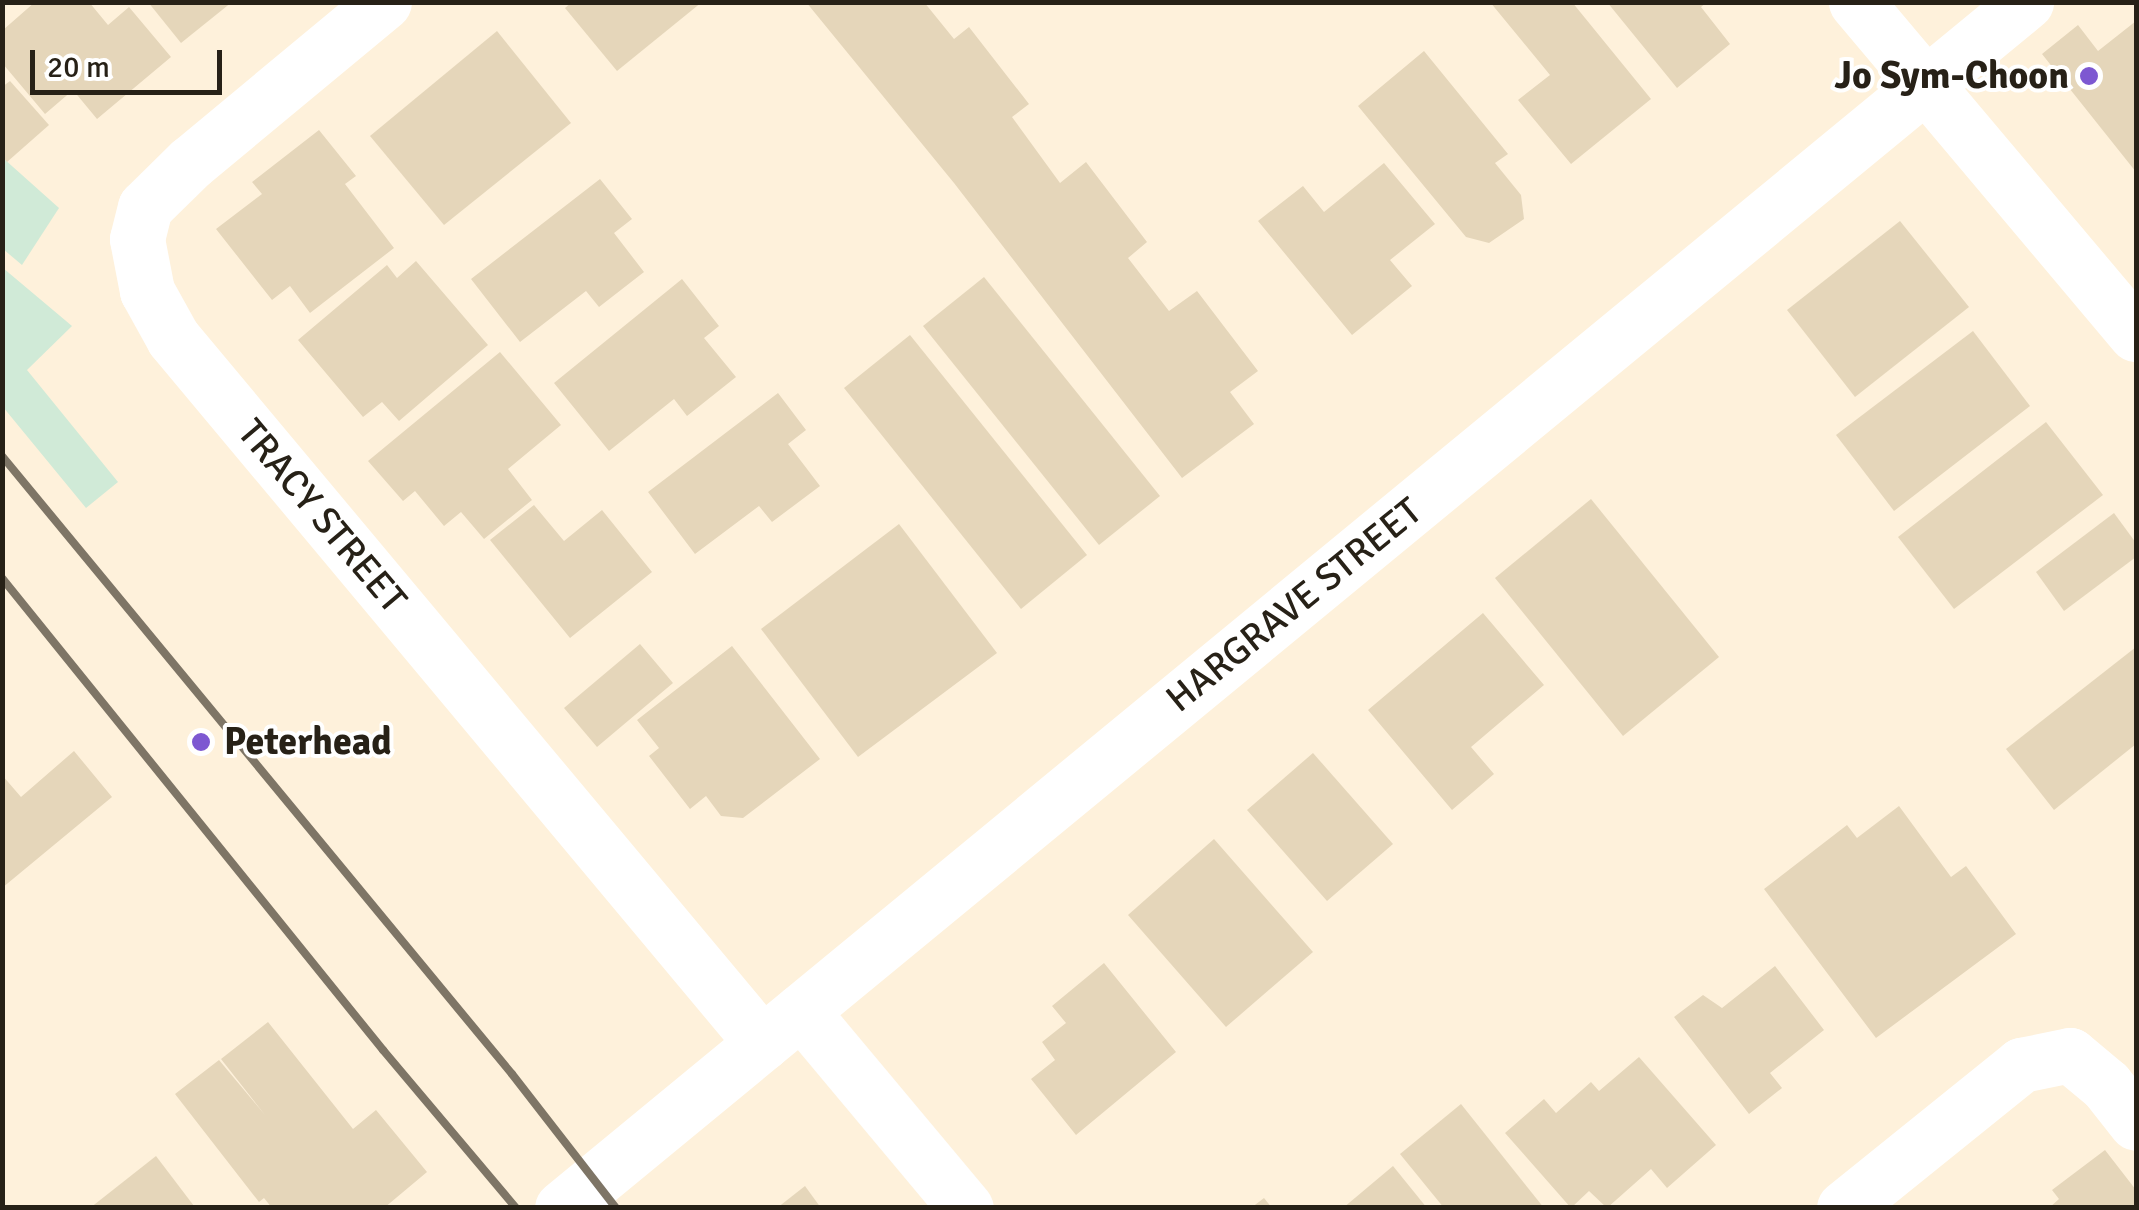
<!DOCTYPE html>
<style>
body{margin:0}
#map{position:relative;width:2139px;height:1210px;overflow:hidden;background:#fef1db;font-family:Signika,sans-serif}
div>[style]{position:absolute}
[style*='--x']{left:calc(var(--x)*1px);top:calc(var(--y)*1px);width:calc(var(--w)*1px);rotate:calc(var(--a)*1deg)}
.green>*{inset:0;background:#d0ead7}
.building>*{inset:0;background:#e5d6ba}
.minor>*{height:55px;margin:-27.5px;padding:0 27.5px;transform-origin:27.5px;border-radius:27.5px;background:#fff}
.rail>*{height:8px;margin:-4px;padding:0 4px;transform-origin:4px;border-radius:4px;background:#7e7566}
.dots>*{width:28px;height:28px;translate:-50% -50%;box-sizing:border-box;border:5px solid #fff;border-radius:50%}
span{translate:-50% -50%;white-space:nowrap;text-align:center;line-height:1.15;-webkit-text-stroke:8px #fff;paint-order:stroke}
.poi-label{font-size:38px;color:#272117;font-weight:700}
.right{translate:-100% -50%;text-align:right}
.left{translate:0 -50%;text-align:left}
.street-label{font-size:38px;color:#272117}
.frame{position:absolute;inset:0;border:5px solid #272117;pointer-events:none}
.scale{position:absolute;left:30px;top:50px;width:192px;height:45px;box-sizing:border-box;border:5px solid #272117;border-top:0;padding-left:12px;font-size:30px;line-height:35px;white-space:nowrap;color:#272117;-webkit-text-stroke:8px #fff;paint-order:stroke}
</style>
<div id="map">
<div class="green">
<div style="clip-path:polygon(3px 158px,59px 208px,22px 265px,3px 249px)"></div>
<div style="clip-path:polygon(3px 268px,72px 326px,27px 370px,118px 482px,86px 508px,3px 407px)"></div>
</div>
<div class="building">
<div style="clip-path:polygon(35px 2px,89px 2px,108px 25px,129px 7px,171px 57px,97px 119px,73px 90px,45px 114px,3px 64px,3px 30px)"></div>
<div style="clip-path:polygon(148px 2px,232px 2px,181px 43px)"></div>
<div style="clip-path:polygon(572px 2px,702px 2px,617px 71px,565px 8px)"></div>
<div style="clip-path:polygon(806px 2px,924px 2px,954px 39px,969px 27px,1029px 104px,1012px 117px,1060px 183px,1086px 162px,1147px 242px,1128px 258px,1169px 311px,1197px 291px,1258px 371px,1230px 392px,1254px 424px,1182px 478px,954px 183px)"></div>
<div style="clip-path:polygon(1490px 2px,1572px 2px,1651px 99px,1571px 164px,1518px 100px,1550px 75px)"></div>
<div style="clip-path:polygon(1607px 2px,1707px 2px,1701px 7px,1730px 44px,1677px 88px)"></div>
<div style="clip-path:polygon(2136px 21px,2136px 172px,2042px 54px,2078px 25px,2098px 51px)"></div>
<div style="clip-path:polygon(497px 31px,571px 123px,444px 225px,370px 136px)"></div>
<div style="clip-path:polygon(1424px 51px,1508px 154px,1495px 163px,1521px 195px,1524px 219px,1489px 243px,1466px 237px,1358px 106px)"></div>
<div style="clip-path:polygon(10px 81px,49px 125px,7px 162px,2px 156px,2px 87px)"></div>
<div style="clip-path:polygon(319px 130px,356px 176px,345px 184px,394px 248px,310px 313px,290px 286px,272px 300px,216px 229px,262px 194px,252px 182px)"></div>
<div style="clip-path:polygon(1384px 163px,1435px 224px,1390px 260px,1412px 286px,1352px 335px,1258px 221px,1303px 186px,1324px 212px)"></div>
<div style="clip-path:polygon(600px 179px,632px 219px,614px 233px,644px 272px,599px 307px,586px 291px,520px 342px,471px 279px)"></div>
<div style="clip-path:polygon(1900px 221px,1969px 307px,1855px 397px,1787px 310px)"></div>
<div style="clip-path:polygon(416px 261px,488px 345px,399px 421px,382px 402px,363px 417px,298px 340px,387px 265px,397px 278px)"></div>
<div style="clip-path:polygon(984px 277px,1160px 496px,1099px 545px,923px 326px)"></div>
<div style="clip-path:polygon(682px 279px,719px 326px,704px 338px,736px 377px,687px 416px,674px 399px,609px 451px,554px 383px)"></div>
<div style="clip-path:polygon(1973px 331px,2030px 406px,1894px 511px,1836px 435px)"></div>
<div style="clip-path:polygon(910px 335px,1087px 555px,1021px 609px,844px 388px)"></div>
<div style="clip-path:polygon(500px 352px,561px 425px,508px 469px,532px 500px,484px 539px,461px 512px,444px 526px,415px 491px,403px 501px,368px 461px)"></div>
<div style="clip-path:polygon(778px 393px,806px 430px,788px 444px,820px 486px,772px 522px,759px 506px,695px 554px,648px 492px)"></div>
<div style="clip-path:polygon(2046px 422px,2103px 495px,1954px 609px,1898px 537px)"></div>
<div style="clip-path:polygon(1591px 499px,1719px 657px,1623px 736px,1495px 578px)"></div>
<div style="clip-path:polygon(534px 505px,564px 541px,602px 510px,652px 572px,570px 638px,490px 540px)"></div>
<div style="clip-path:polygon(2114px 513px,2136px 543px,2136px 557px,2064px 611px,2036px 572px)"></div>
<div style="clip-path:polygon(899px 524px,997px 653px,858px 757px,761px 629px)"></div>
<div style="clip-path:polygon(1483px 613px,1544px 685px,1471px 747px,1494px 774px,1452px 810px,1368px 710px)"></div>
<div style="clip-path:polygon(640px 644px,673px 683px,597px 747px,564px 708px)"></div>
<div style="clip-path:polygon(732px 646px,820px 759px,743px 818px,721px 816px,706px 796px,690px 809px,649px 756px,659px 748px,637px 720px)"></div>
<div style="clip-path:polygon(2136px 647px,2136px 744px,2054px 810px,2006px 749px)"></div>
<div style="clip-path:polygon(74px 751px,112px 797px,2px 888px,2px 775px,21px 797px)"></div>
<div style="clip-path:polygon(1313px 753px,1393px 844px,1327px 901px,1247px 810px)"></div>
<div style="clip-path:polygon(1899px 806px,1951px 877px,1966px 866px,2016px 934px,1876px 1038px,1764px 889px,1847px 825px,1857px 838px)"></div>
<div style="clip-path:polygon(1214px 839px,1313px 952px,1226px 1027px,1128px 915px)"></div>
<div style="clip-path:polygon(1104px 963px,1176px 1052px,1076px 1135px,1031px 1079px,1055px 1060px,1042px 1042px,1066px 1023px,1052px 1006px)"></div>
<div style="clip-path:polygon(1775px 966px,1824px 1030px,1770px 1073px,1782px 1088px,1749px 1114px,1674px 1017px,1703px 995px,1722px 1008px)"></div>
<div style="clip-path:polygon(268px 1022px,353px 1129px,376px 1110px,427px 1172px,384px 1208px,272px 1208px,264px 1198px,259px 1202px,175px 1094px,219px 1060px,265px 1115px,221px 1059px)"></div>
<div style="clip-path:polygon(1639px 1057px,1716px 1145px,1667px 1188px,1651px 1169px,1607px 1208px,1589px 1191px,1571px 1208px,1505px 1133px,1544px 1099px,1556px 1113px,1591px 1082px,1599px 1091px)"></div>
<div style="clip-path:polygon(1461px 1104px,1544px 1208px,1444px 1208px,1400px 1154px)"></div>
<div style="clip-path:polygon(2105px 1150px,2136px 1190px,2136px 1208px,2049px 1208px,2059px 1199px,2052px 1190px)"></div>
<div style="clip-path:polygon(156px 1156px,194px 1206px,90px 1208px)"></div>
<div style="clip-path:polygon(1393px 1166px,1427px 1208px,1343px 1208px)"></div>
<div style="clip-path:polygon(805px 1186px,821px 1208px,777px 1208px)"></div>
<div style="clip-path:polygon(1264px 1198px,1272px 1208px,1251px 1208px)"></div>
</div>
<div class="minor">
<div style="--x:384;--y:2;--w:251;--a:140.3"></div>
<div style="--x:191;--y:162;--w:64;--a:135.6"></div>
<div style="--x:145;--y:207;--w:33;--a:104"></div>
<div style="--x:137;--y:239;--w:53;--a:79.1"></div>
<div style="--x:147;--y:291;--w:54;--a:61"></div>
<div style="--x:173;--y:338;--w:919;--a:50.12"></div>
<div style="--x:1856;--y:2;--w:434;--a:49.9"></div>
<div style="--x:801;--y:1011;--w:257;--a:50.1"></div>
<div style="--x:562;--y:1208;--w:1897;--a:-39.48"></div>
<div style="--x:1844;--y:1208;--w:228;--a:-38.9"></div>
<div style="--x:2021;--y:1065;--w:50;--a:-11.5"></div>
<div style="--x:2070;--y:1055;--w:47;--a:39.8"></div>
<div style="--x:2106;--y:1085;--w:48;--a:51.7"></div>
</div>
<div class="rail">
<div style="--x:2;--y:456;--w:801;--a:50.47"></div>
<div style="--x:512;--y:1074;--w:170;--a:52.2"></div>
<div style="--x:2;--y:578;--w:607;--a:51.09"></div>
<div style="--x:383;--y:1050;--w:207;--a:49.9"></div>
</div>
<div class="dots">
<div style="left:2089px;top:76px;background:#7d58d1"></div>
<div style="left:201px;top:742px;background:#7d58d1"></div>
</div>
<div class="poi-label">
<span class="right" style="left:2069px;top:76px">Jo Sym-Choon</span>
<span class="left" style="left:224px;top:742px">Peterhead</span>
</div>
<div class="street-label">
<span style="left:322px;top:516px;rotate:50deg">TRACY STREET</span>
<span style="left:1294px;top:605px;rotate:-39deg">HARGRAVE STREET</span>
</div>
<div class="frame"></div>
<div class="scale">20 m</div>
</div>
